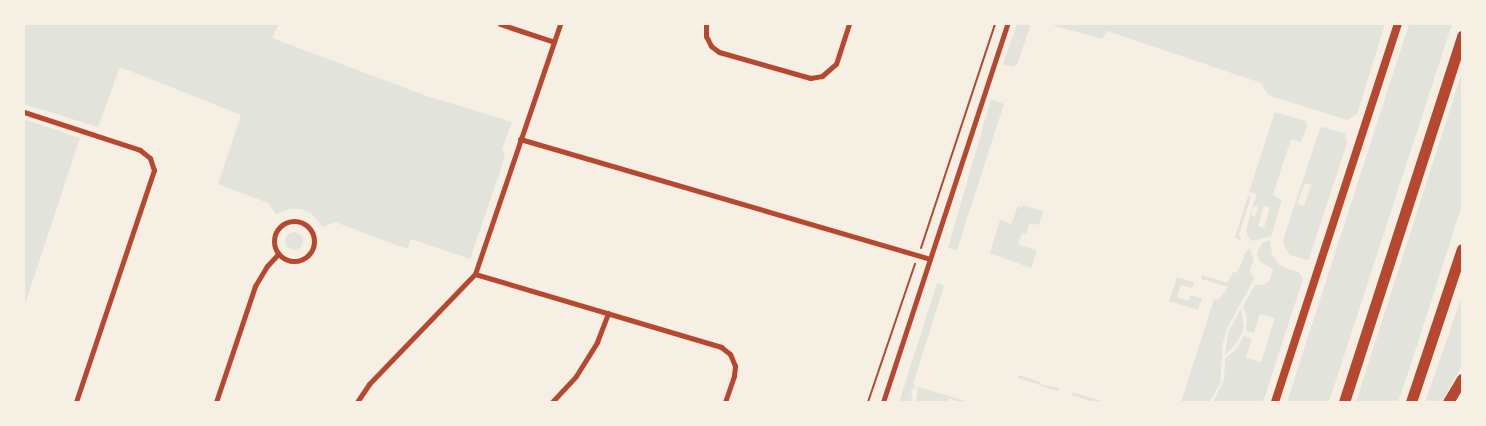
<!DOCTYPE html>
<style>
body{margin:0}
#map{position:relative;width:1486px;height:426px;overflow:hidden;background:#f6efe4;font-family:Mulish,sans-serif}
div>[style]{position:absolute}
[style*='--x']{left:calc(var(--x)*1px);top:calc(var(--y)*1px);width:calc(var(--w)*1px);rotate:calc(var(--a)*1deg)}
.green>*{inset:0;background:#e2e4dc}
.round{border-radius:50%}
.path>*{height:2px;margin:-1px;padding:0 1px;transform-origin:1px;border-radius:1px;background:#b5482f}
.minor>*{height:5px;margin:-2.5px;padding:0 2.5px;transform-origin:2.5px;border-radius:2.5px;background:#b5482f}
.minor>.ring{margin:-2.5px;padding:0;box-sizing:content-box;background:none;border:5px solid #b5482f;border-radius:50%}
.tertiary>*{height:8px;margin:-4px;padding:0 4px;transform-origin:4px;border-radius:4px;background:#b5482f}
.motorway>*{height:11px;margin:-5.5px;padding:0 5.5px;transform-origin:5.5px;border-radius:5.5px;background:#b5482f}
span{translate:-50% -50%;white-space:nowrap;text-align:center;line-height:1.15;-webkit-text-stroke:5px #f6efe4;paint-order:stroke}
.frame{position:absolute;inset:0;border:25px solid #f6efe4;pointer-events:none}
</style>
<div id="map">
<div class="green">
<div style="clip-path:polygon(24px 24px,279px 24px,272px 38px,424px 95px,512px 122px,502px 149px,505px 157px,470px 259px,411px 239px,407px 249px,335px 222px,323px 227px,312px 214px,301px 209px,290px 209px,276px 214px,268px 203px,218px 184px,241px 115px,120px 67px,98px 127px,24px 104px)"></div>
<div style="clip-path:polygon(1017px 24px,1031px 24px,1017px 65px,1013px 67px,1003px 64px)"></div>
<div style="clip-path:polygon(1048px 24px,1385px 24px,1357px 114px,1347px 120px,1268px 95px,1261px 83px,1107px 31px,1102px 39px)"></div>
<div style="clip-path:polygon(1409px 24px,1452px 24px,1329px 402px,1287px 402px)"></div>
<div style="clip-path:polygon(1462px 72px,1462px 205px,1412px 361px,1398px 402px,1356px 402px)"></div>
<div style="clip-path:polygon(991px 99px,1004px 104px,957px 250px,948px 248px)"></div>
<div style="clip-path:polygon(evenodd,1275px 112px,1306px 121px,1307px 126px,1301px 142px,1291px 139px,1273px 195px,1282px 200px,1271px 236px,1253px 241px,1249px 239px,1246px 231px,1251px 212px,1252px 216px,1255px 217px,1258px 207px,1255px 206px,1252px 208px,1257px 194px,1249px 192px,1275px 112px,1264px 206px,1270px 207px,1264px 228px,1258px 226px,1264px 206px)"></div>
<div style="clip-path:polygon(24px 119px,80px 138px,24px 307px)"></div>
<div style="clip-path:polygon(evenodd,1324px 127px,1345px 134px,1347px 143px,1309px 259px,1306px 260px,1290px 255px,1284px 246px,1283px 240px,1320px 128px,1324px 127px,1305px 183px,1311px 185px,1304px 206px,1297px 204px,1305px 183px)"></div>
<div style="clip-path:polygon(1248px 196px,1251px 197px,1239px 234px,1241px 241px,1235px 237px)"></div>
<div style="clip-path:polygon(1023px 205px,1043px 211px,1039px 225px,1030px 223px,1026px 234px,1022px 233px,1018px 244px,1037px 251px,1031px 268px,990px 253px,1000px 220px,1011px 224px,1018px 206px,1022px 207px)"></div>
<div class="round" style="left:285px;top:232px;width:18px;height:18px"></div>
<div style="clip-path:polygon(1270px 240px,1272px 254px,1278px 263px,1283px 267px,1300px 273px,1303px 279px,1263px 402px,1213px 402px,1224px 380px,1225px 359px,1237px 348px,1244px 336px,1252px 339px,1246px 358px,1261px 362px,1275px 318px,1260px 314px,1254px 333px,1246px 331px,1247px 318px,1243px 306px,1255px 285px,1264px 285px,1270px 280px,1273px 269px,1259px 261px,1257px 253px,1262px 243px)"></div>
<div style="clip-path:polygon(1250px 249px,1254px 262px,1250px 267px,1250px 273px,1255px 278px,1227px 328px,1223px 343px,1220px 384px,1209px 402px,1181px 402px,1214px 299px,1218px 300px,1228px 287px,1201px 279px,1202px 275px,1227px 283px,1233px 272px,1236px 273px,1240px 267px,1246px 251px)"></div>
<div style="clip-path:polygon(1177px 277px,1194px 282px,1192px 288px,1181px 285px,1177px 297px,1188px 301px,1190px 295px,1202px 298px,1198px 310px,1169px 301px)"></div>
<div style="clip-path:polygon(937px 283px,944px 286px,913px 384px,915px 387px,911px 391px,913px 402px,899px 402px)"></div>
<div style="clip-path:polygon(1462px 296px,1462px 366px,1441px 402px,1425px 402px)"></div>
<div style="clip-path:polygon(1241px 308px,1244px 327px,1238px 341px,1225px 355px,1228px 333px)"></div>
<div style="clip-path:polygon(1019px 375px,1040px 382px,1040px 384px,1059px 388px,1058px 391px,1018px 378px)"></div>
<div style="clip-path:polygon(918px 387px,949px 396px,968px 402px,958px 402px,949px 398px,947px 402px,916px 402px)"></div>
<div style="clip-path:polygon(1072px 392px,1105px 402px,1093px 402px,1071px 395px)"></div>
</div>
<div class="path">
<div style="--x:921;--y:248;--w:236;--a:-71.7"></div>
<div style="--x:868;--y:402;--w:146;--a:-71.2"></div>
</div>
<div class="minor">
<div style="--x:500;--y:24;--w:57;--a:18.4"></div>
<div style="--x:706;--y:24;--w:12;--a:90"></div>
<div style="--x:706;--y:36;--w:11;--a:63"></div>
<div style="--x:711;--y:46;--w:10;--a:37"></div>
<div style="--x:719;--y:52;--w:95;--a:15.9"></div>
<div style="--x:810;--y:78;--w:12;--a:-9"></div>
<div style="--x:822;--y:76;--w:18;--a:-41"></div>
<div style="--x:836;--y:64;--w:42;--a:-72"></div>
<div style="--x:24;--y:112;--w:122;--a:18.1"></div>
<div style="--x:140;--y:150;--w:13;--a:39"></div>
<div style="--x:150;--y:158;--w:13;--a:72"></div>
<div style="--x:154;--y:170;--w:245;--a:108.6"></div>
<div style="--x:520;--y:139;--w:427;--a:16.3"></div>
<div class="ring" style="left:274px;top:221px;width:35px;height:35px"></div>
<div style="--x:475;--y:274;--w:257;--a:16.5"></div>
<div style="--x:721;--y:347;--w:11;--a:38"></div>
<div style="--x:730;--y:354;--w:13;--a:67"></div>
<div style="--x:735;--y:366;--w:10;--a:96"></div>
<div style="--x:734;--y:376;--w:28;--a:109"></div>
<div style="--x:216;--y:402;--w:122;--a:-71.4"></div>
<div style="--x:255;--y:286;--w:23;--a:-59"></div>
<div style="--x:267;--y:266;--w:16;--a:-47"></div>
<div style="--x:357;--y:402;--w:22;--a:-56"></div>
<div style="--x:369;--y:384;--w:153;--a:-46.1"></div>
<div style="--x:475;--y:274;--w:264;--a:-71.2"></div>
<div style="--x:552;--y:402;--w:35;--a:-47"></div>
<div style="--x:576;--y:376;--w:40;--a:-58"></div>
<div style="--x:597;--y:342;--w:31;--a:-69"></div>
<div style="--x:883;--y:402;--w:398;--a:-71.8"></div>
</div>
<div class="tertiary">
<div style="--x:1275;--y:402;--w:398;--a:-72"></div>
</div>
<div class="motorway">
<div style="--x:1344;--y:402;--w:385;--a:-72.1"></div>
<div style="--x:1411;--y:402;--w:161;--a:-71.6"></div>
<div style="--x:1448;--y:402;--w:27;--a:-59"></div>
</div>
<div class="frame"></div>
</div>
